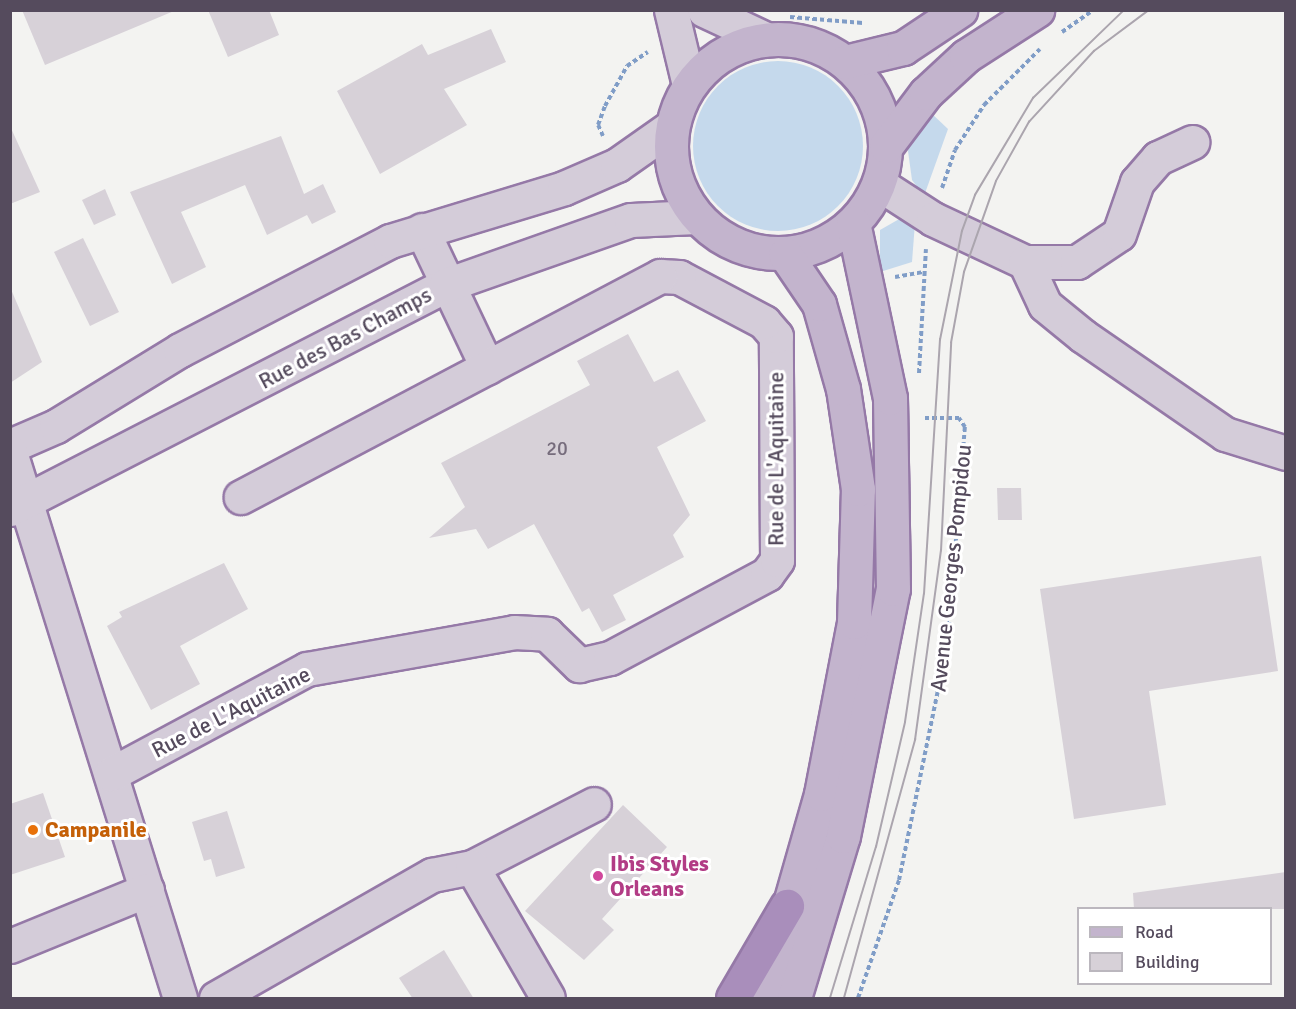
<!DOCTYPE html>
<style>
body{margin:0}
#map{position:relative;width:1296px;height:1009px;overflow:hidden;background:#f3f3f1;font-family:Signika,sans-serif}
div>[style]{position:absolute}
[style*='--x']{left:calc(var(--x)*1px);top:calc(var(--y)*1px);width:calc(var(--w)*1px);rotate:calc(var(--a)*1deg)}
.green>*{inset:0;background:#c5d9ec}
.round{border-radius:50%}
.building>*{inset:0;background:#d7d1d8}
.path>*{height:4px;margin-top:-2px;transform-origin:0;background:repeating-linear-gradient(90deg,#809dc7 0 4.5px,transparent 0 7.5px)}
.roads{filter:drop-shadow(2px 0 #9579a7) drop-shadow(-2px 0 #9579a7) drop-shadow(0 2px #9579a7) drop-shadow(0 -2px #9579a7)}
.minor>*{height:33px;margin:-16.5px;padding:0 16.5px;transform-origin:16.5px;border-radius:16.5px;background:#d4ccd9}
.major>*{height:33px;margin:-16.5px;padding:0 16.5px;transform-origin:16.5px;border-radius:16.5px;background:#c3b4cd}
.major>.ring{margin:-16.5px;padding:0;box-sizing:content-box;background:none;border:33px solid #c3b4cd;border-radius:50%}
.highway>*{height:33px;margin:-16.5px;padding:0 16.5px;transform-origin:16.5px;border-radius:16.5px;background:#a98ebb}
.tram>*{height:1.5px;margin:-0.75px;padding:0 0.75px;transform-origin:0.75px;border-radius:0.75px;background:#aba5ae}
.dots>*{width:16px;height:16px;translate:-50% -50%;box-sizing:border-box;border:3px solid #fff;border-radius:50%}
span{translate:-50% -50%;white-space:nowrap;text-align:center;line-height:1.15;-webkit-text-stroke:6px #fff;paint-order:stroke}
.number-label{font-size:20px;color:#766c7c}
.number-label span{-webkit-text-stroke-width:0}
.street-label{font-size:22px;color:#554b5d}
.food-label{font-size:22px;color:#c56008;font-weight:700}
.left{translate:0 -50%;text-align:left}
.hotel-label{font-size:22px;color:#b23c85;font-weight:700}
.frame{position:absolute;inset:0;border:12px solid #554b5d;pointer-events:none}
.legend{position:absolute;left:1077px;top:907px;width:195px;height:78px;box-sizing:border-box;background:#fff;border:2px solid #bbb7be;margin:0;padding:8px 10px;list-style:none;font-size:18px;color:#554b5d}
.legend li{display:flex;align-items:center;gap:12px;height:30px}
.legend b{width:30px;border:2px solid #bbb7be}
</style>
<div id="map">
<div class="green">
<div class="round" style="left:693px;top:61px;width:170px;height:170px"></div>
<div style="clip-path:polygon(929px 111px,948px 129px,924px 196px,912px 180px,908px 151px,910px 135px)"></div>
<div style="clip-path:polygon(901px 218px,915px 223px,912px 262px,880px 272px,880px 230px)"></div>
</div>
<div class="building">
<div style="clip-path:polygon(22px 10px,174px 10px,174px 11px,45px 65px)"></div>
<div style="clip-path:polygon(208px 10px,269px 10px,279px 35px,228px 57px)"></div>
<div style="clip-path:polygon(491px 29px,506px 62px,444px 89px,467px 125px,380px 174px,337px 91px,422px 44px,428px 55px)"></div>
<div style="clip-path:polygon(10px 126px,40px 192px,10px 204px)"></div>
<div style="clip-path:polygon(281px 136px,304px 194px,323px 184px,336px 212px,312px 224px,307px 215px,267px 235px,245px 185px,181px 212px,206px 267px,172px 284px,130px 192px)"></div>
<div style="clip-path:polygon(105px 189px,116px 215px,94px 225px,82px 200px)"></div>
<div style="clip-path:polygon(83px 238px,119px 312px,90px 326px,54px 252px)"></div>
<div style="clip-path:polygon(10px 287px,42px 362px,10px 383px)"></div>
<div style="clip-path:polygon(628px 334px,654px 382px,678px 370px,706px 421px,657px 447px,690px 515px,673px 535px,684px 557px,613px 595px,626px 620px,602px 632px,589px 608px,582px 612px,534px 524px,488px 549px,476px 529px,429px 538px,465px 507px,441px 463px,590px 385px,577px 361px)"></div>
<div style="clip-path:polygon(997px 488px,1021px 488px,1022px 520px,998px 520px)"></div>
<div style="clip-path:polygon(1261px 556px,1278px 671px,1149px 691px,1166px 805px,1074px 819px,1040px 589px)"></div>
<div style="clip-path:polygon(224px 563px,248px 609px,180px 646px,200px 684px,151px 710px,107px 626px,122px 617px,119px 612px)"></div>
<div style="clip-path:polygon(43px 793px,65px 857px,10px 875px,10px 804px)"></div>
<div style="clip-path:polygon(623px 805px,667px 847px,602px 919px,614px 930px,584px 960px,525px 911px)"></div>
<div style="clip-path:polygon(227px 811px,245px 868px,216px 877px,211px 859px,204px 861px,192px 822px)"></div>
<div style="clip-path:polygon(1286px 872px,1286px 909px,1134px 909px,1133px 893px)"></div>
<div style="clip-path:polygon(444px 950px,474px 999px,413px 999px,399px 978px)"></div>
</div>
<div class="path">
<div style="--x:1160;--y:10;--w:11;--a:0"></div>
<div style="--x:790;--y:17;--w:73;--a:4.7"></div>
<div style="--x:1062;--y:32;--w:38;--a:-35"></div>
<div style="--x:603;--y:136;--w:12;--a:-114"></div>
<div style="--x:598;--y:125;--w:20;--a:-70"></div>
<div style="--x:605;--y:106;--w:46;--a:-61.2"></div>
<div style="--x:627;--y:66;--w:25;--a:-34"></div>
<div style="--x:942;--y:188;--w:40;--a:-71.1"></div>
<div style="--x:955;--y:150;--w:54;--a:-57.2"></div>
<div style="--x:984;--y:105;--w:79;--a:-45"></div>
<div style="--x:895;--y:277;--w:28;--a:-10"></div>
<div style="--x:919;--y:373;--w:124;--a:-86.8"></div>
<div style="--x:858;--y:998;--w:125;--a:-70.8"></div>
<div style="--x:899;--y:880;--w:244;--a:-78.4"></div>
<div style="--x:948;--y:641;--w:215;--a:-85.5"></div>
<div style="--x:965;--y:427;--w:11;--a:-124"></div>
<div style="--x:959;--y:418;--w:37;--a:180"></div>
</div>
<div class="roads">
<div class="minor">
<div style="--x:671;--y:10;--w:77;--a:76.5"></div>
<div style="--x:704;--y:10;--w:68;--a:25.1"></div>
<div style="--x:879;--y:184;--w:64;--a:32.9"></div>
<div style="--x:933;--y:219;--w:102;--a:25.1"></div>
<div style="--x:1025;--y:262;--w:52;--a:0"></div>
<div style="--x:1077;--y:262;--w:50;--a:-33.7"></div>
<div style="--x:1119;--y:234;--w:55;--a:-70.9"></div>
<div style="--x:1137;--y:182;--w:32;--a:-49"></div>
<div style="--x:1158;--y:158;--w:38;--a:-25"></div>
<div style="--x:422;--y:230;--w:152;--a:64.6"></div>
<div style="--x:1025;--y:262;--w:47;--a:65.1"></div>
<div style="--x:1045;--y:305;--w:49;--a:39.2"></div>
<div style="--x:1083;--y:336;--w:173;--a:34.6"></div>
<div style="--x:1225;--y:434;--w:64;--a:17.3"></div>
<div style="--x:10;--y:446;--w:50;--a:-23.5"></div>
<div style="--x:56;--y:426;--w:145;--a:-31.5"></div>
<div style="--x:180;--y:350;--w:237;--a:-27.4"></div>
<div style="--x:390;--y:241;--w:182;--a:-16.9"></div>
<div style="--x:564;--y:188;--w:58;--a:-23.5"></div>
<div style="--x:617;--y:165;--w:66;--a:-35.1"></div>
<div style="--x:10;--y:452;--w:572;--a:72.71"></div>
<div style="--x:10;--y:509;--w:490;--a:-27.2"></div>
<div style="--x:446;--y:285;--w:196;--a:-19.4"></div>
<div style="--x:631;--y:220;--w:65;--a:-2.6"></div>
<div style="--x:111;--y:774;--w:222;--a:-28.2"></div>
<div style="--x:307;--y:669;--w:210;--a:-10.1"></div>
<div style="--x:514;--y:632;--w:33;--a:3"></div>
<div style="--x:547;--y:634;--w:45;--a:44.1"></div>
<div style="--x:579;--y:665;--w:32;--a:-13"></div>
<div style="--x:610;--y:658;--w:178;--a:-28.1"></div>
<div style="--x:767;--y:574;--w:17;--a:-54"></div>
<div style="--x:777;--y:560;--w:224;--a:-90.3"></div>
<div style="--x:776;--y:336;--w:18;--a:-131"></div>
<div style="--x:764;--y:322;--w:96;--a:-152.1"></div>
<div style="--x:679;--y:277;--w:19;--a:-177"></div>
<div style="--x:660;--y:276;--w:474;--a:152.2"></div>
<div style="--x:472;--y:867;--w:137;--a:-27.3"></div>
<div style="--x:10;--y:946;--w:148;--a:-22.2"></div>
<div style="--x:216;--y:998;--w:249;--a:-29.7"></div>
<div style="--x:432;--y:875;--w:41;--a:-11.3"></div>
<div style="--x:472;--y:867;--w:151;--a:59.9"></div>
</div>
<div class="major">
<div class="ring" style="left:671px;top:39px;width:181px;height:181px"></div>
<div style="--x:845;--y:62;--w:60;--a:-13.6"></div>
<div style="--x:903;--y:48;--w:69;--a:-33.7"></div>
<div style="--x:886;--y:146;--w:66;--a:-53"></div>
<div style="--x:926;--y:93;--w:54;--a:-42.8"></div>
<div style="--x:966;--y:56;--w:85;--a:-32.9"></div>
<div style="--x:763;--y:998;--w:212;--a:-74.1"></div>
<div style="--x:821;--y:794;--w:175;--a:-79.1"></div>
<div style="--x:854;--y:622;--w:133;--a:-88.3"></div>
<div style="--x:858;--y:489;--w:101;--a:-98.5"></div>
<div style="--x:843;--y:389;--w:88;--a:-105.8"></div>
<div style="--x:819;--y:304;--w:60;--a:-124.2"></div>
<div style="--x:794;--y:998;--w:169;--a:-73.2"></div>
<div style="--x:843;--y:836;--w:252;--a:-78.6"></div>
<div style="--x:893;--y:589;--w:191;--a:-90.9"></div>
<div style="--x:890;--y:398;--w:179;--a:-101.9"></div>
</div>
<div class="highway">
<div style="--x:733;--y:998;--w:107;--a:-59.6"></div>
</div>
</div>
<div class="tram">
<div style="--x:830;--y:998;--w:158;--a:-73.1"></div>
<div style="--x:876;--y:847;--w:128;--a:-76.9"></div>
<div style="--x:905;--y:722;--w:129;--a:-81.6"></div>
<div style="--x:924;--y:594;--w:255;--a:-86.4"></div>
<div style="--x:940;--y:340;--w:111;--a:-78.6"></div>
<div style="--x:962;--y:231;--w:38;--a:-70"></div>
<div style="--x:975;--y:195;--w:113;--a:-59.1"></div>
<div style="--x:1033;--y:98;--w:127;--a:-44"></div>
<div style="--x:844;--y:998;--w:268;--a:-74.6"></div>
<div style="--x:915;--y:740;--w:191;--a:-82.2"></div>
<div style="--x:941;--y:551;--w:208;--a:-87.2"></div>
<div style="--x:951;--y:343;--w:72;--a:-79.6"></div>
<div style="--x:964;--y:272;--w:96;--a:-70.6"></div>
<div style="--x:996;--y:181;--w:68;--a:-60.8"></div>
<div style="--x:1029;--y:122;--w:96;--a:-47.5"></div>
<div style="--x:1094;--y:51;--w:69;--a:-36.7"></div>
</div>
<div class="dots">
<div style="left:33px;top:830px;background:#e8710a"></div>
<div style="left:598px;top:876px;background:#d1479c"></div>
</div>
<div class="number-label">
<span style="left:557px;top:448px">20</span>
</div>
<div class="street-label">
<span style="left:345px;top:338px;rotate:-28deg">Rue des Bas Champs</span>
<span style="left:776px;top:459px;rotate:-90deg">Rue de L'Aquitaine</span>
<span style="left:951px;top:568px;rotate:-84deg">Avenue Georges Pompidou</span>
<span style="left:231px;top:712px;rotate:-27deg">Rue de L'Aquitaine</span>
</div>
<div class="food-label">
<span class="left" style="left:45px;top:830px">Campanile</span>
</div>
<div class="hotel-label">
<span class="left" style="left:610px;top:876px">Ibis Styles<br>Orleans</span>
</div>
<div class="frame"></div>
<ul class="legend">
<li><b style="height:8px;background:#c3b4cd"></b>Road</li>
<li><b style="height:16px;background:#d7d1d8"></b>Building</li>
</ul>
</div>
